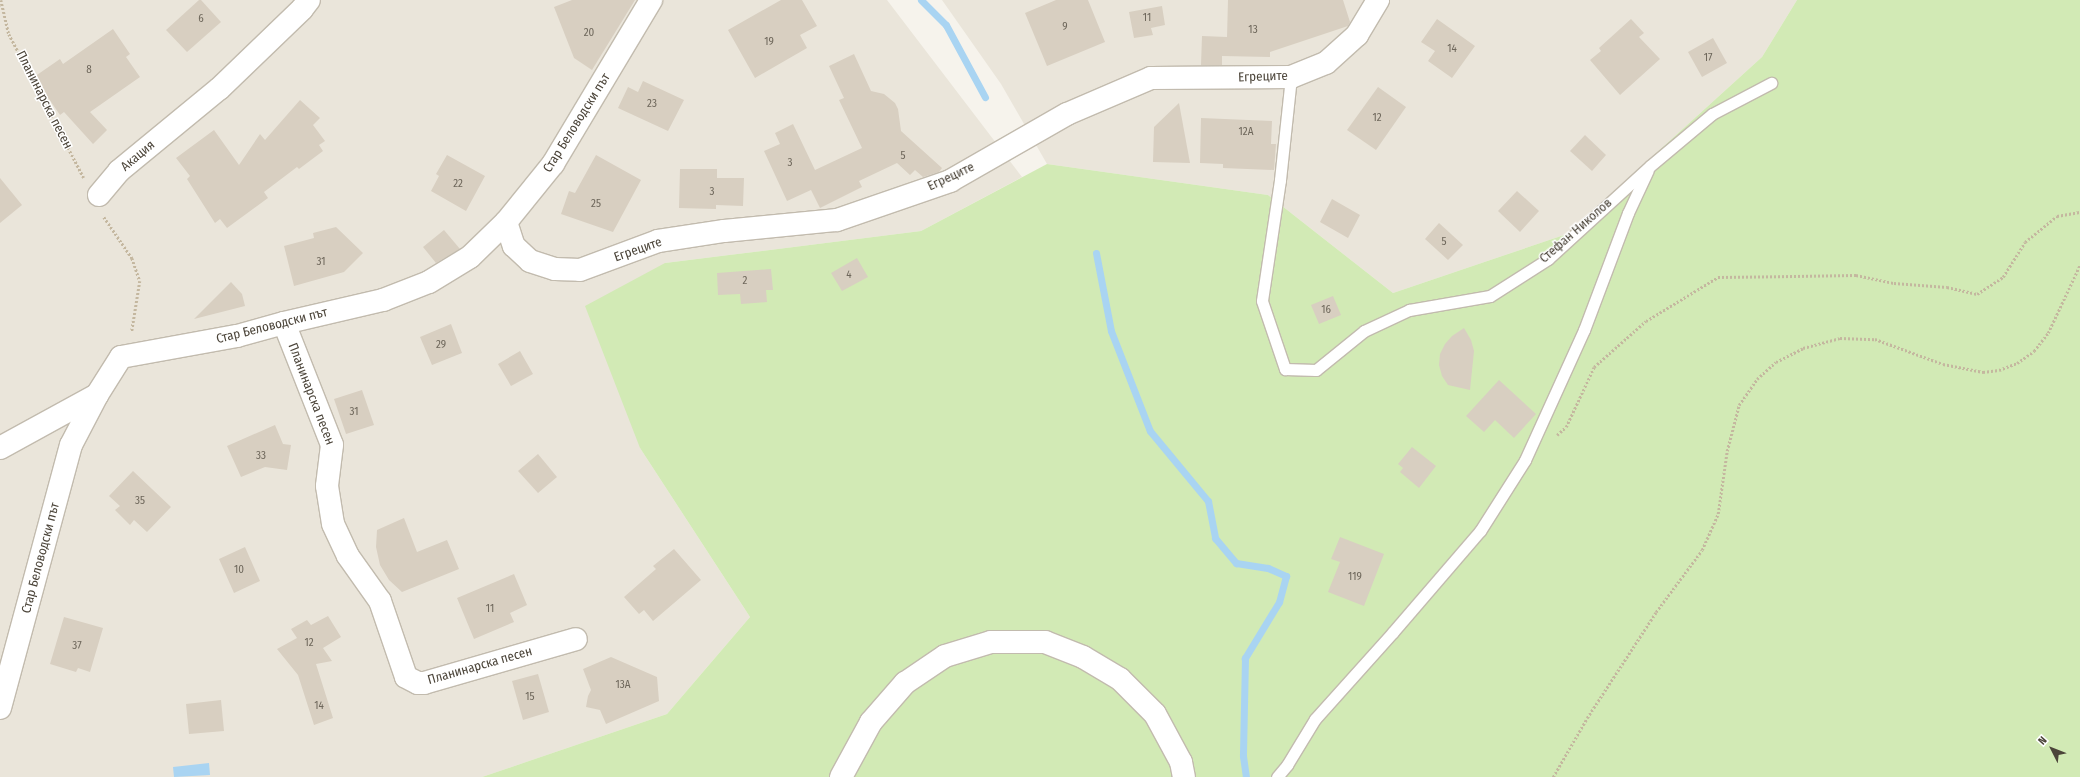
<!DOCTYPE html>
<meta charset="utf-8">
<style>
body{margin:0}
#map{position:relative;width:2080px;height:777px;overflow:hidden;background:#f6f3ec;font-family:"Fira Sans Condensed",sans-serif}
div>[style]{position:absolute}
[style*='--x']{left:calc(var(--x)*1px);top:calc(var(--y)*1px);width:calc(var(--w)*1px);rotate:calc(var(--a)*1deg)}
.residential>*{inset:0;background:#eae5da}
.green>*{inset:0;background:#d2eab5}
.water>*{inset:0;background:#a9d4f2}
.stream>*{height:7px;margin:-3.5px;padding:0 3.5px;transform-origin:3.5px;border-radius:3.5px;background:#a9d4f2}
.building>*{inset:0;background:#d8cfc1}
.path>*{height:2.5px;margin-top:-1.25px;transform-origin:0;background:repeating-linear-gradient(90deg,#c4b79f 0 2px,transparent 0 4px)}
.roads{filter:drop-shadow(1px 0 #c2bbae) drop-shadow(-1px 0 #c2bbae) drop-shadow(0 1px #c2bbae) drop-shadow(0 -1px #c2bbae)}
.service>*{height:11px;margin:-5.5px;padding:0 5.5px;transform-origin:5.5px;border-radius:5.5px;background:#fff}
.minor>*{height:22px;margin:-11px;padding:0 11px;transform-origin:11px;border-radius:11px;background:#fff}
.tertiary>*{height:22px;margin:-11px;padding:0 11px;transform-origin:11px;border-radius:11px;background:#fff}
span{translate:-50% -50%;white-space:nowrap;text-align:center;line-height:1.15;-webkit-text-stroke:3px #fff;paint-order:stroke}
.number-label{font-size:11px;color:#6e675b}
.number-label span{-webkit-text-stroke-width:0}
.street-label{font-size:13px;color:#4b4439}
.north{position:absolute;left:2032px;top:729px;width:40px;height:40px;-webkit-text-stroke:3px #fff;paint-order:stroke;rotate:312deg;font-size:11px;font-weight:700;line-height:16px;text-align:center;color:#4b4439}
.north::after{content:'';display:block;margin:auto;width:14px;height:18px;background:#4b4439;clip-path:polygon(50% 0,100% 100%,50% 72%,0 100%)}
</style>
<div id="map">
<div class="residential">
<div style="clip-path:polygon(0 0,887px 0,1022px 177px,921px 231px,665px 263px,640px 448px,750px 617px,667px 714px,482px 777px,0 777px)"></div>
<div style="clip-path:polygon(942px 0,1797px 0,1762px 57px,1567px 234px,1393px 293px,1268px 195px,1047px 164px,1001px 84px)"></div>
</div>
<div class="green">
<div style="clip-path:polygon(1797px 0,2080px 0,2080px 777px,482px 777px,667px 714px,750px 617px,640px 448px,585px 306px,665px 263px,921px 231px,1047px 164px,1268px 195px,1393px 293px,1567px 234px,1762px 57px)"></div>
</div>
<div class="water">
<div style="clip-path:polygon(209px 763px,210px 775px,174px 777px,173px 767px)"></div>
</div>
<div class="stream">
<div style="--x:921;--y:0;--w:35;--a:45"></div>
<div style="--x:946;--y:25;--w:82;--a:61.6"></div>
<div style="--x:1096;--y:253;--w:79;--a:79.1"></div>
<div style="--x:1111;--y:331;--w:107;--a:68.7"></div>
<div style="--x:1150;--y:431;--w:91;--a:50.4"></div>
<div style="--x:1208;--y:501;--w:38;--a:79"></div>
<div style="--x:1215;--y:538;--w:33;--a:50"></div>
<div style="--x:1236;--y:563;--w:32;--a:9"></div>
<div style="--x:1268;--y:568;--w:20;--a:24"></div>
<div style="--x:1286;--y:576;--w:27;--a:105"></div>
<div style="--x:1279;--y:602;--w:66;--a:121.3"></div>
<div style="--x:1245;--y:658;--w:98;--a:91.2"></div>
<div style="--x:1243;--y:756;--w:21;--a:82"></div>
</div>
<div class="building">
<div style="clip-path:polygon(199px 0,201px 0,221px 22px,187px 52px,166px 30px)"></div>
<div style="clip-path:polygon(572px 0,635px 0,592px 70px,574px 58px,554px 7px)"></div>
<div style="clip-path:polygon(781px 0,802px 0,817px 26px,800px 35px,807px 48px,755px 78px,728px 30px)"></div>
<div style="clip-path:polygon(1056px 0,1088px 0,1105px 42px,1047px 66px,1025px 13px)"></div>
<div style="clip-path:polygon(1228px 0,1343px 0,1350px 22px,1348px 26px,1270px 52px,1270px 57px,1222px 56px,1222px 65px,1201px 65px,1202px 36px,1227px 37px)"></div>
<div style="clip-path:polygon(1162px 6px,1165px 25px,1151px 28px,1153px 35px,1134px 38px,1129px 12px)"></div>
<div style="clip-path:polygon(1437px 19px,1475px 46px,1452px 78px,1428px 61px,1435px 51px,1421px 42px)"></div>
<div style="clip-path:polygon(1631px 19px,1644px 33px,1639px 37px,1660px 59px,1620px 95px,1590px 60px,1601px 51px,1599px 48px)"></div>
<div style="clip-path:polygon(113px 29px,130px 54px,126px 57px,140px 77px,90px 112px,107px 130px,93px 144px,64px 112px,60px 115px,34px 77px,60px 59px,63px 64px)"></div>
<div style="clip-path:polygon(1713px 38px,1727px 63px,1702px 77px,1688px 52px)"></div>
<div style="clip-path:polygon(854px 54px,871px 91px,884px 94px,895px 103px,898px 109px,901px 131px,942px 168px,939px 172px,923px 177px,915px 170px,910px 175px,897px 163px,859px 181px,862px 187px,820px 208px,811px 190px,787px 201px,764px 151px,780px 144px,775px 133px,793px 124px,815px 170px,862px 148px,839px 100px,844px 98px,829px 66px)"></div>
<div style="clip-path:polygon(643px 81px,684px 100px,668px 131px,618px 108px,628px 87px,638px 92px)"></div>
<div style="clip-path:polygon(1378px 87px,1406px 107px,1376px 150px,1347px 130px)"></div>
<div style="clip-path:polygon(300px 100px,320px 118px,313px 125px,325px 141px,319px 145px,323px 151px,299px 169px,297px 167px,264px 192px,268px 198px,227px 228px,220px 219px,215px 223px,187px 179px,190px 176px,176px 158px,214px 130px,239px 165px,260px 134px,265px 140px)"></div>
<div style="clip-path:polygon(1179px 103px,1190px 163px,1153px 162px,1154px 127px)"></div>
<div style="clip-path:polygon(1201px 118px,1272px 121px,1271px 144px,1276px 144px,1274px 170px,1223px 168px,1223px 164px,1200px 163px)"></div>
<div style="clip-path:polygon(1585px 135px,1606px 155px,1592px 171px,1570px 151px)"></div>
<div style="clip-path:polygon(447px 155px,485px 176px,466px 211px,431px 191px,439px 176px,436px 174px)"></div>
<div style="clip-path:polygon(596px 155px,641px 180px,613px 232px,561px 214px,569px 191px,575px 193px)"></div>
<div style="clip-path:polygon(680px 169px,717px 169px,717px 178px,744px 178px,743px 206px,716px 205px,716px 209px,679px 208px)"></div>
<div style="clip-path:polygon(0 178px,22px 205px,0 223px)"></div>
<div style="clip-path:polygon(1517px 191px,1539px 211px,1520px 232px,1498px 211px)"></div>
<div style="clip-path:polygon(1332px 199px,1360px 215px,1348px 238px,1320px 222px)"></div>
<div style="clip-path:polygon(1439px 223px,1463px 245px,1448px 260px,1425px 239px)"></div>
<div style="clip-path:polygon(336px 227px,363px 253px,344px 272px,294px 286px,284px 246px,314px 238px,313px 233px)"></div>
<div style="clip-path:polygon(444px 230px,460px 249px,436px 263px,423px 247px)"></div>
<div style="clip-path:polygon(857px 258px,868px 277px,842px 291px,831px 273px)"></div>
<div style="clip-path:polygon(771px 269px,773px 290px,766px 290px,767px 302px,741px 304px,740px 294px,718px 295px,717px 273px)"></div>
<div style="clip-path:polygon(231px 282px,242px 294px,245px 306px,194px 319px)"></div>
<div style="clip-path:polygon(1333px 296px,1341px 315px,1319px 324px,1311px 305px)"></div>
<div style="clip-path:polygon(451px 324px,462px 353px,432px 365px,420px 337px)"></div>
<div style="clip-path:polygon(1464px 328px,1471px 340px,1474px 351px,1470px 390px,1448px 385px,1442px 376px,1439px 365px,1440px 354px,1445px 344px,1452px 336px)"></div>
<div style="clip-path:polygon(520px 351px,533px 374px,511px 386px,498px 364px)"></div>
<div style="clip-path:polygon(1499px 380px,1536px 414px,1514px 438px,1495px 420px,1484px 432px,1466px 416px)"></div>
<div style="clip-path:polygon(362px 390px,374px 425px,346px 434px,334px 399px)"></div>
<div style="clip-path:polygon(275px 425px,283px 444px,291px 445px,287px 470px,265px 467px,241px 477px,227px 446px)"></div>
<div style="clip-path:polygon(1412px 447px,1436px 466px,1419px 488px,1400px 472px,1403px 468px,1398px 464px)"></div>
<div style="clip-path:polygon(538px 454px,557px 477px,538px 493px,518px 471px)"></div>
<div style="clip-path:polygon(133px 471px,171px 507px,147px 532px,134px 520px,130px 525px,115px 510px,120px 506px,109px 496px)"></div>
<div style="clip-path:polygon(404px 518px,417px 552px,447px 540px,459px 569px,402px 592px,389px 580px,380px 565px,376px 547px,377px 530px)"></div>
<div style="clip-path:polygon(1340px 537px,1384px 554px,1364px 606px,1328px 592px,1340px 562px,1331px 559px)"></div>
<div style="clip-path:polygon(245px 547px,260px 581px,234px 593px,219px 559px)"></div>
<div style="clip-path:polygon(674px 549px,701px 580px,653px 621px,644px 610px,639px 614px,624px 597px,656px 569px,653px 566px)"></div>
<div style="clip-path:polygon(514px 574px,527px 605px,510px 613px,514px 622px,474px 639px,457px 598px)"></div>
<div style="clip-path:polygon(328px 616px,341px 637px,323px 648px,332px 661px,316px 664px,333px 718px,314px 725px,298px 675px,277px 649px,297px 638px,291px 629px,307px 620px,311px 625px)"></div>
<div style="clip-path:polygon(64px 617px,103px 628px,90px 672px,78px 668px,76px 672px,50px 664px)"></div>
<div style="clip-path:polygon(611px 657px,657px 677px,659px 701px,606px 724px,600px 710px,586px 707px,588px 696px,591px 690px,583px 669px)"></div>
<div style="clip-path:polygon(538px 674px,549px 712px,523px 720px,512px 681px)"></div>
<div style="clip-path:polygon(221px 700px,224px 731px,189px 734px,186px 704px)"></div>
</div>
<div class="path">
<div style="--x:1;--y:0;--w:35;--a:77"></div>
<div style="--x:9;--y:34;--w:162;--a:62.5"></div>
<div style="--x:104;--y:217;--w:50;--a:55.7"></div>
<div style="--x:132;--y:258;--w:24;--a:71"></div>
<div style="--x:140;--y:281;--w:51;--a:99.1"></div>
<div style="--x:1557;--y:435;--w:12;--a:-42"></div>
<div style="--x:1566;--y:427;--w:66;--a:-65"></div>
<div style="--x:1594;--y:367;--w:69;--a:-41.5"></div>
<div style="--x:1646;--y:321;--w:84;--a:-31.4"></div>
<div style="--x:1718;--y:277;--w:138;--a:-0.8"></div>
<div style="--x:1856;--y:275;--w:39;--a:12"></div>
<div style="--x:1894;--y:283;--w:53;--a:4.3"></div>
<div style="--x:1947;--y:287;--w:31;--a:13"></div>
<div style="--x:1977;--y:294;--w:31;--a:-33"></div>
<div style="--x:2003;--y:277;--w:41;--a:-57.8"></div>
<div style="--x:2025;--y:242;--w:41;--a:-39.1"></div>
<div style="--x:2057;--y:216;--w:23;--a:-10"></div>
<div style="--x:1553;--y:777;--w:68;--a:-60"></div>
<div style="--x:1587;--y:718;--w:126;--a:-56.9"></div>
<div style="--x:1656;--y:612;--w:77;--a:-53.4"></div>
<div style="--x:1702;--y:550;--w:39;--a:-66"></div>
<div style="--x:1718;--y:514;--w:64;--a:-81.9"></div>
<div style="--x:1727;--y:451;--w:48;--a:-75.4"></div>
<div style="--x:1739;--y:405;--w:32;--a:-55"></div>
<div style="--x:1757;--y:379;--w:25;--a:-42"></div>
<div style="--x:1776;--y:362;--w:30;--a:-27"></div>
<div style="--x:1803;--y:348;--w:38;--a:-15"></div>
<div style="--x:1840;--y:338;--w:35;--a:2"></div>
<div style="--x:1875;--y:339;--w:72;--a:20.2"></div>
<div style="--x:1943;--y:364;--w:41;--a:11.3"></div>
<div style="--x:1983;--y:372;--w:16;--a:-7"></div>
<div style="--x:1999;--y:370;--w:19;--a:-21"></div>
<div style="--x:2017;--y:363;--w:21;--a:-35"></div>
<div style="--x:2034;--y:351;--w:23;--a:-52"></div>
<div style="--x:2048;--y:333;--w:75;--a:-64.8"></div>
</div>
<div class="roads">
<div class="service">
<div style="--x:1291;--y:77;--w:104;--a:96.1"></div>
<div style="--x:1280;--y:180;--w:122;--a:98.5"></div>
<div style="--x:1262;--y:301;--w:72;--a:71.3"></div>
<div style="--x:1285;--y:369;--w:31;--a:2"></div>
<div style="--x:1316;--y:370;--w:62;--a:-39.1"></div>
<div style="--x:1364;--y:331;--w:50;--a:-25"></div>
<div style="--x:1409;--y:310;--w:82;--a:-9.8"></div>
<div style="--x:1490;--y:296;--w:69;--a:-32.5"></div>
<div style="--x:1548;--y:259;--w:138;--a:-42.4"></div>
<div style="--x:1650;--y:166;--w:81;--a:-40"></div>
<div style="--x:1712;--y:114;--w:67;--a:-27.7"></div>
<div style="--x:1277;--y:777;--w:16;--a:-50"></div>
<div style="--x:1287;--y:765;--w:54;--a:-58.7"></div>
<div style="--x:1315;--y:719;--w:117;--a:-48.1"></div>
<div style="--x:1393;--y:632;--w:133;--a:-49.3"></div>
<div style="--x:1480;--y:531;--w:84;--a:-57.6"></div>
<div style="--x:1525;--y:460;--w:143;--a:-65.6"></div>
<div style="--x:1584;--y:330;--w:125;--a:-69.4"></div>
<div style="--x:1628;--y:213;--w:47;--a:-65.1"></div>
</div>
<div class="minor">
<div style="--x:99;--y:195;--w:31;--a:-50"></div>
<div style="--x:119;--y:171;--w:129;--a:-39.4"></div>
<div style="--x:219;--y:89;--w:115;--a:-43.9"></div>
<div style="--x:302;--y:9;--w:11;--a:-52"></div>
<div style="--x:506;--y:222;--w:25;--a:72"></div>
<div style="--x:514;--y:246;--w:22;--a:43"></div>
<div style="--x:530;--y:261;--w:26;--a:18"></div>
<div style="--x:555;--y:269;--w:25;--a:2"></div>
<div style="--x:580;--y:270;--w:83;--a:-20.4"></div>
<div style="--x:658;--y:241;--w:67;--a:-8.6"></div>
<div style="--x:724;--y:231;--w:114;--a:-5.6"></div>
<div style="--x:837;--y:220;--w:120;--a:-19"></div>
<div style="--x:950;--y:181;--w:135;--a:-29.8"></div>
<div style="--x:1067;--y:114;--w:91;--a:-23.2"></div>
<div style="--x:1151;--y:78;--w:140;--a:-0.4"></div>
<div style="--x:1291;--y:77;--w:38;--a:-22"></div>
<div style="--x:1326;--y:63;--w:42;--a:-42.1"></div>
<div style="--x:1357;--y:35;--w:41;--a:-59"></div>
<div style="--x:284;--y:323;--w:131;--a:68.5"></div>
<div style="--x:332;--y:445;--w:41;--a:97"></div>
<div style="--x:327;--y:486;--w:38;--a:81"></div>
<div style="--x:333;--y:524;--w:35;--a:65"></div>
<div style="--x:348;--y:556;--w:55;--a:54.6"></div>
<div style="--x:380;--y:601;--w:80;--a:71.1"></div>
<div style="--x:406;--y:677;--w:13;--a:27"></div>
<div style="--x:418;--y:683;--w:6;--a:0"></div>
<div style="--x:424;--y:683;--w:158;--a:-16.1"></div>
<div style="--x:0;--y:448;--w:111;--a:-28.7"></div>
<div style="--x:0;--y:708;--w:272;--a:-74.9"></div>
<div style="--x:71;--y:445;--w:56;--a:-62.5"></div>
<div style="--x:97;--y:395;--w:45;--a:-57.7"></div>
<div style="--x:121;--y:357;--w:118;--a:-10.3"></div>
<div style="--x:237;--y:336;--w:49;--a:-15.5"></div>
<div style="--x:284;--y:323;--w:102;--a:-13.1"></div>
<div style="--x:383;--y:300;--w:49;--a:-21.4"></div>
<div style="--x:429;--y:282;--w:48;--a:-31.4"></div>
<div style="--x:470;--y:257;--w:50;--a:-44.2"></div>
<div style="--x:506;--y:222;--w:75;--a:-51"></div>
<div style="--x:553;--y:164;--w:191;--a:-59.1"></div>
</div>
<div class="tertiary">
<div style="--x:841;--y:777;--w:63;--a:-61.4"></div>
<div style="--x:871;--y:722;--w:52;--a:-48.9"></div>
<div style="--x:905;--y:683;--w:48;--a:-34"></div>
<div style="--x:945;--y:656;--w:48;--a:-16.9"></div>
<div style="--x:991;--y:642;--w:54;--a:0"></div>
<div style="--x:1045;--y:642;--w:41;--a:21.5"></div>
<div style="--x:1083;--y:657;--w:43;--a:30.7"></div>
<div style="--x:1120;--y:679;--w:49;--a:45"></div>
<div style="--x:1155;--y:714;--w:55;--a:61.6"></div>
<div style="--x:1181;--y:762;--w:15;--a:79"></div>
</div>
</div>
<div class="number-label">
<span style="left:1147px;top:18px">11</span>
<span style="left:201px;top:19px">6</span>
<span style="left:1065px;top:27px">9</span>
<span style="left:1253px;top:30px">13</span>
<span style="left:589px;top:33px">20</span>
<span style="left:769px;top:42px">19</span>
<span style="left:1452px;top:49px">14</span>
<span style="left:1708px;top:58px">17</span>
<span style="left:89px;top:70px">8</span>
<span style="left:652px;top:104px">23</span>
<span style="left:1377px;top:118px">12</span>
<span style="left:1246px;top:132px">12А</span>
<span style="left:903px;top:156px">5</span>
<span style="left:790px;top:163px">3</span>
<span style="left:458px;top:184px">22</span>
<span style="left:712px;top:192px">3</span>
<span style="left:596px;top:204px">25</span>
<span style="left:1444px;top:242px">5</span>
<span style="left:321px;top:262px">31</span>
<span style="left:849px;top:275px">4</span>
<span style="left:745px;top:281px">2</span>
<span style="left:1326px;top:310px">16</span>
<span style="left:441px;top:345px">29</span>
<span style="left:354px;top:412px">31</span>
<span style="left:261px;top:456px">33</span>
<span style="left:140px;top:501px">35</span>
<span style="left:239px;top:570px">10</span>
<span style="left:1355px;top:577px">119</span>
<span style="left:490px;top:609px">11</span>
<span style="left:309px;top:643px">12</span>
<span style="left:77px;top:646px">37</span>
<span style="left:623px;top:685px">13А</span>
<span style="left:530px;top:697px">15</span>
<span style="left:319px;top:706px">14</span>
</div>
<div class="street-label">
<span style="left:1263px;top:77px;rotate:-2deg">Егреците</span>
<span style="left:44px;top:100px;rotate:63deg">Планинарска песен</span>
<span style="left:577px;top:123px;rotate:-58deg">Стар Беловодски път</span>
<span style="left:138px;top:156px;rotate:-40deg">Акация</span>
<span style="left:951px;top:177px;rotate:-25deg">Егреците</span>
<span style="left:1576px;top:231px;rotate:-41deg">Стефан Николов</span>
<span style="left:638px;top:250px;rotate:-19deg">Егреците</span>
<span style="left:272px;top:326px;rotate:-14deg">Стар Беловодски път</span>
<span style="left:311px;top:394px;rotate:69deg">Планинарска песен</span>
<span style="left:41px;top:558px;rotate:-75deg">Стар Беловодски път</span>
<span style="left:480px;top:666px;rotate:-16deg">Планинарска песен</span>
</div>
<div class="north">N</div>
</div>
